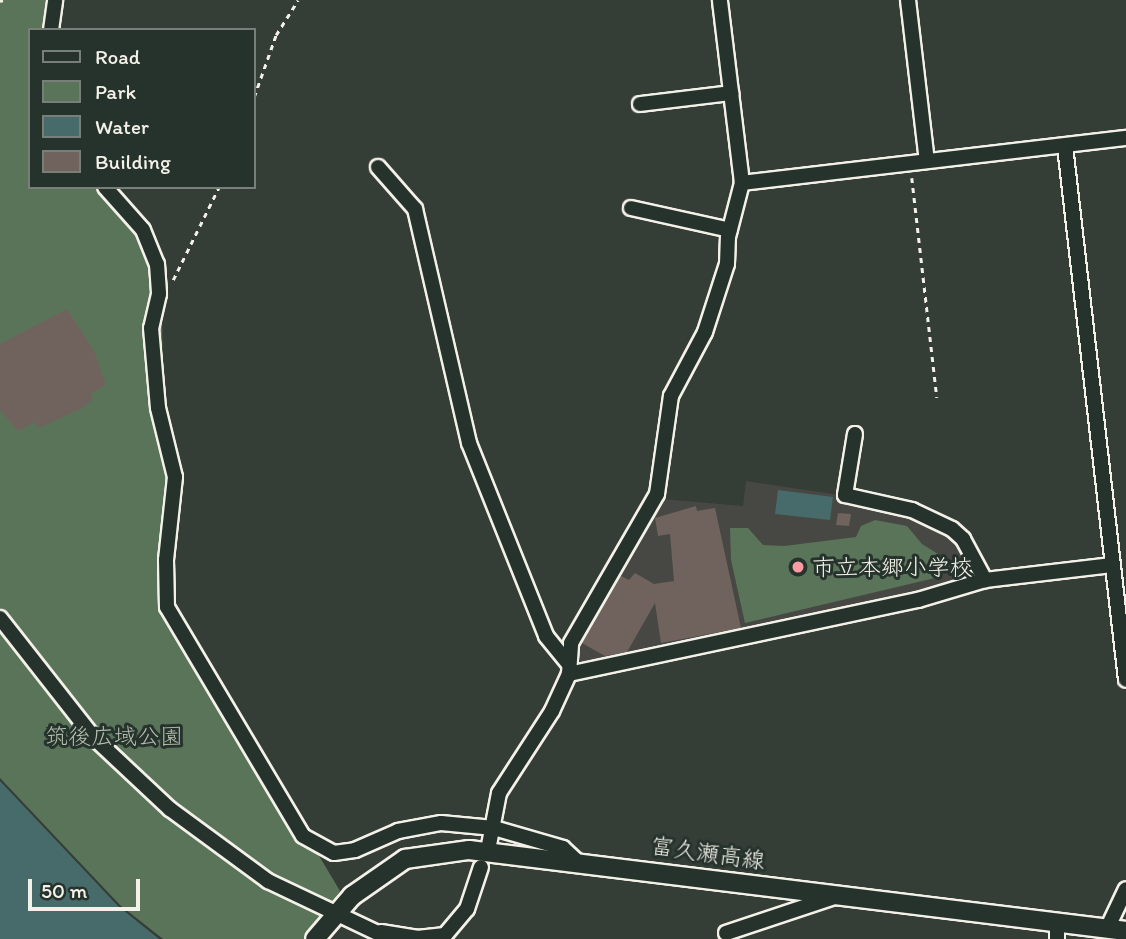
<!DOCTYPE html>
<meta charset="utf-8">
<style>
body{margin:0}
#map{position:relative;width:1126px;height:939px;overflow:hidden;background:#353d37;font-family:Itim,"Klee One",sans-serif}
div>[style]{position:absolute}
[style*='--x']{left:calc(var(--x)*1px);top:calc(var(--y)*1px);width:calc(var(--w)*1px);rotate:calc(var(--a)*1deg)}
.built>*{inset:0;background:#474843}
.green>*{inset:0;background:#5a7459}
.water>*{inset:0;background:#476b6b}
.building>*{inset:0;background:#70635e}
.path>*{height:2.5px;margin-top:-1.25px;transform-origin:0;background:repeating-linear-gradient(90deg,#f4f1e8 0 5px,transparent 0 10px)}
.roads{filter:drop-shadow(2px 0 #f4f1e8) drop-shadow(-2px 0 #f4f1e8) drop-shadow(0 2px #f4f1e8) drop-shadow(0 -2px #f4f1e8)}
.minor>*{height:14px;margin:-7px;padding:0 7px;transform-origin:7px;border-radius:7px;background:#26332d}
.major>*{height:18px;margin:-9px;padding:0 9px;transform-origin:9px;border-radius:9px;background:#26332d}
.dots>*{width:19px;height:19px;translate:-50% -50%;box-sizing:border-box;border:4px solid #26332d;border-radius:50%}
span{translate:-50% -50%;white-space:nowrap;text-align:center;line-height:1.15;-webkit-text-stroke:6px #26332d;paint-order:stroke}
.poi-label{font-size:23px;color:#f4f1e8}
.left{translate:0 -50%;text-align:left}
.park-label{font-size:23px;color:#b6bfaf}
.street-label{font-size:23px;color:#f4f1e8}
.legend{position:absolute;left:28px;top:28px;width:228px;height:161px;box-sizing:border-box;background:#26332d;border:2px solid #787f78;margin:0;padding:9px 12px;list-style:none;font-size:21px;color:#f4f1e8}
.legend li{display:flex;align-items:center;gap:14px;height:35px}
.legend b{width:35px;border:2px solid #787f78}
.scale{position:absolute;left:28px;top:879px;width:112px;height:32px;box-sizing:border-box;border:4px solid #f4f1e8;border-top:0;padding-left:9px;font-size:21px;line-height:24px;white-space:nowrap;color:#f4f1e8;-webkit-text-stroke:5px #26332d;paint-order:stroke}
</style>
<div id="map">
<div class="built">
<div style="clip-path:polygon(746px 481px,840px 495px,840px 500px,911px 515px,953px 536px,974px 574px,972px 581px,582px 663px,577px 656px,578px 645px,661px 499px,743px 506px)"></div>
</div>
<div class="green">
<div style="clip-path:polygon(0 0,53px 0,48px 30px,30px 30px,30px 187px,101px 187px,153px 255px,162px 315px,163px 403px,180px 467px,172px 516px,174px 612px,340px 891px,305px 939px,163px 939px,120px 905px,0 778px)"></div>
<div style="clip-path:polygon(875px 520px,907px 526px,922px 544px,938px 554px,940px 570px,935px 578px,745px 623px,731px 560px,730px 528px,748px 528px,763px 545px,784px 546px,856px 537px,861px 526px)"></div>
</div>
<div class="water">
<div style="clip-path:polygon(778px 490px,833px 497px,830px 520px,775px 514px)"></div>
<div style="clip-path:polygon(0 781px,118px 906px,159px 939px,0 939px)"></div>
</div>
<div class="building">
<div style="clip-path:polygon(67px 309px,94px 351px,106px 385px,90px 394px,93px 399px,84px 407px,39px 428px,35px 422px,18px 431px,0 410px,0 344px)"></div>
<div style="clip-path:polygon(696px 506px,697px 511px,715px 508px,741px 628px,661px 643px,655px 603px,627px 652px,605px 656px,582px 643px,621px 576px,629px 580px,635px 573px,654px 584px,674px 581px,670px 534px,658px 536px,655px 518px)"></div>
<div style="clip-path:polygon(838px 513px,851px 514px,849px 526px,836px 525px)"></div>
</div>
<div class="path">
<div style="--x:0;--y:1;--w:3;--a:-18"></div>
<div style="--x:254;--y:97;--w:66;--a:-70.5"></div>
<div style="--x:276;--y:35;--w:41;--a:-57.8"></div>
<div style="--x:912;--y:178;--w:221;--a:83.5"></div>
<div style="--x:173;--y:280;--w:104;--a:-63.7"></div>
</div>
<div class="roads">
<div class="minor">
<div style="--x:908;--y:0;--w:162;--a:83.3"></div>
<div style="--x:51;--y:30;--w:30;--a:-82"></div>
<div style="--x:640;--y:104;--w:92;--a:-6.9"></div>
<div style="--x:1065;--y:146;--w:537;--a:83.48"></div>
<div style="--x:378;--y:167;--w:56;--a:48.6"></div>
<div style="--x:415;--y:209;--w:240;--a:77"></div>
<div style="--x:469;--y:443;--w:208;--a:68.2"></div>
<div style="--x:546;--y:636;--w:35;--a:51"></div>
<div style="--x:742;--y:183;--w:387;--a:-6.7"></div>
<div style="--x:105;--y:187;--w:57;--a:48.5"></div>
<div style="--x:143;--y:230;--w:37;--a:68"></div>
<div style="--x:157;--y:264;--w:30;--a:86"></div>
<div style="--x:159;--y:294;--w:35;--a:103"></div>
<div style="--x:151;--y:328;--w:80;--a:85"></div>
<div style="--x:158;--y:408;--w:71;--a:76.2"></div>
<div style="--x:175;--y:477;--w:83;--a:96.2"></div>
<div style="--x:166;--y:560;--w:47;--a:88.8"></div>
<div style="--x:167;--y:607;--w:266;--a:59.3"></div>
<div style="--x:303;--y:836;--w:35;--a:29"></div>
<div style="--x:334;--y:853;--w:21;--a:-8"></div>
<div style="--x:355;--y:850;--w:47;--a:-23.8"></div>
<div style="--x:398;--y:831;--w:44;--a:-10.5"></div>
<div style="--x:441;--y:823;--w:53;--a:5.4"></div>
<div style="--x:494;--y:828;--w:72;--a:16.2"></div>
<div style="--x:563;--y:848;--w:21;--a:43"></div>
<div style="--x:631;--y:208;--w:101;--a:12.5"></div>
<div style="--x:855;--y:434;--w:62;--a:99.3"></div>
<div style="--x:845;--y:495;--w:69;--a:12.6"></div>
<div style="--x:912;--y:510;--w:44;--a:25.4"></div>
<div style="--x:952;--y:529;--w:15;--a:42"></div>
<div style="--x:963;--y:539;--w:47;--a:61.8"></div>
<div style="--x:0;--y:618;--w:152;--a:51.9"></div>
<div style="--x:94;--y:738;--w:104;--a:43.1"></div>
<div style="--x:170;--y:809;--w:122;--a:36.3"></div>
<div style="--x:268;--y:881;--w:135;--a:25.4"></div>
<div style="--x:569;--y:674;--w:357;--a:-12"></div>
<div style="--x:918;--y:600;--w:70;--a:-16.6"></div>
<div style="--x:985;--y:580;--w:128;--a:-6.7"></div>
<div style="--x:489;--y:845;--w:53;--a:-79.1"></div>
<div style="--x:499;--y:793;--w:98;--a:-57.1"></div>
<div style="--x:552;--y:711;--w:41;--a:-65.3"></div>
<div style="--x:569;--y:674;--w:31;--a:-86"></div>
<div style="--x:571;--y:643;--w:172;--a:-60"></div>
<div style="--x:657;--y:494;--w:99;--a:-81.9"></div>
<div style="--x:671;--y:396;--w:72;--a:-62"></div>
<div style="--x:705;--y:332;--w:71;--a:-72.1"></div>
<div style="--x:727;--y:264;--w:27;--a:-88"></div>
<div style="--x:728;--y:237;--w:56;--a:-75.5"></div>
<div style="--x:742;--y:183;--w:184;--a:-96.9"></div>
<div style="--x:1057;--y:922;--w:17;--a:90"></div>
<div style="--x:1107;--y:929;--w:44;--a:-64.6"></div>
<div style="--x:381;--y:932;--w:36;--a:9"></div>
<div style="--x:417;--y:938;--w:28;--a:-6"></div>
<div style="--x:445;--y:935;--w:34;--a:-50"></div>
<div style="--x:467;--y:909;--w:44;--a:-71.6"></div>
<div style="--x:726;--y:933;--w:114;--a:-18.4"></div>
</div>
<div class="major">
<div style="--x:315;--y:939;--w:57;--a:-49.3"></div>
<div style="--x:352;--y:896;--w:65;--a:-34.9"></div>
<div style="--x:405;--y:859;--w:65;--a:-8"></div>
<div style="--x:469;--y:850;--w:662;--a:7.03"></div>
</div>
</div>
<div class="dots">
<div style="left:798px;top:567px;background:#ff9aa2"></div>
</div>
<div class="poi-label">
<span class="left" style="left:812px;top:567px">市立本郷小学校</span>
</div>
<div class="park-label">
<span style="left:114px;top:736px">筑後広域公園</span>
</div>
<div class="street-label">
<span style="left:708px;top:853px;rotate:8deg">富久瀬高線</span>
</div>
<ul class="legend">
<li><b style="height:9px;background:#26332d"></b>Road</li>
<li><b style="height:19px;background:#5a7459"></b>Park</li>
<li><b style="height:19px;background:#476b6b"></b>Water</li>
<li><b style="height:19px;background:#70635e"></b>Building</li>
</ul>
<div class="scale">50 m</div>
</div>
